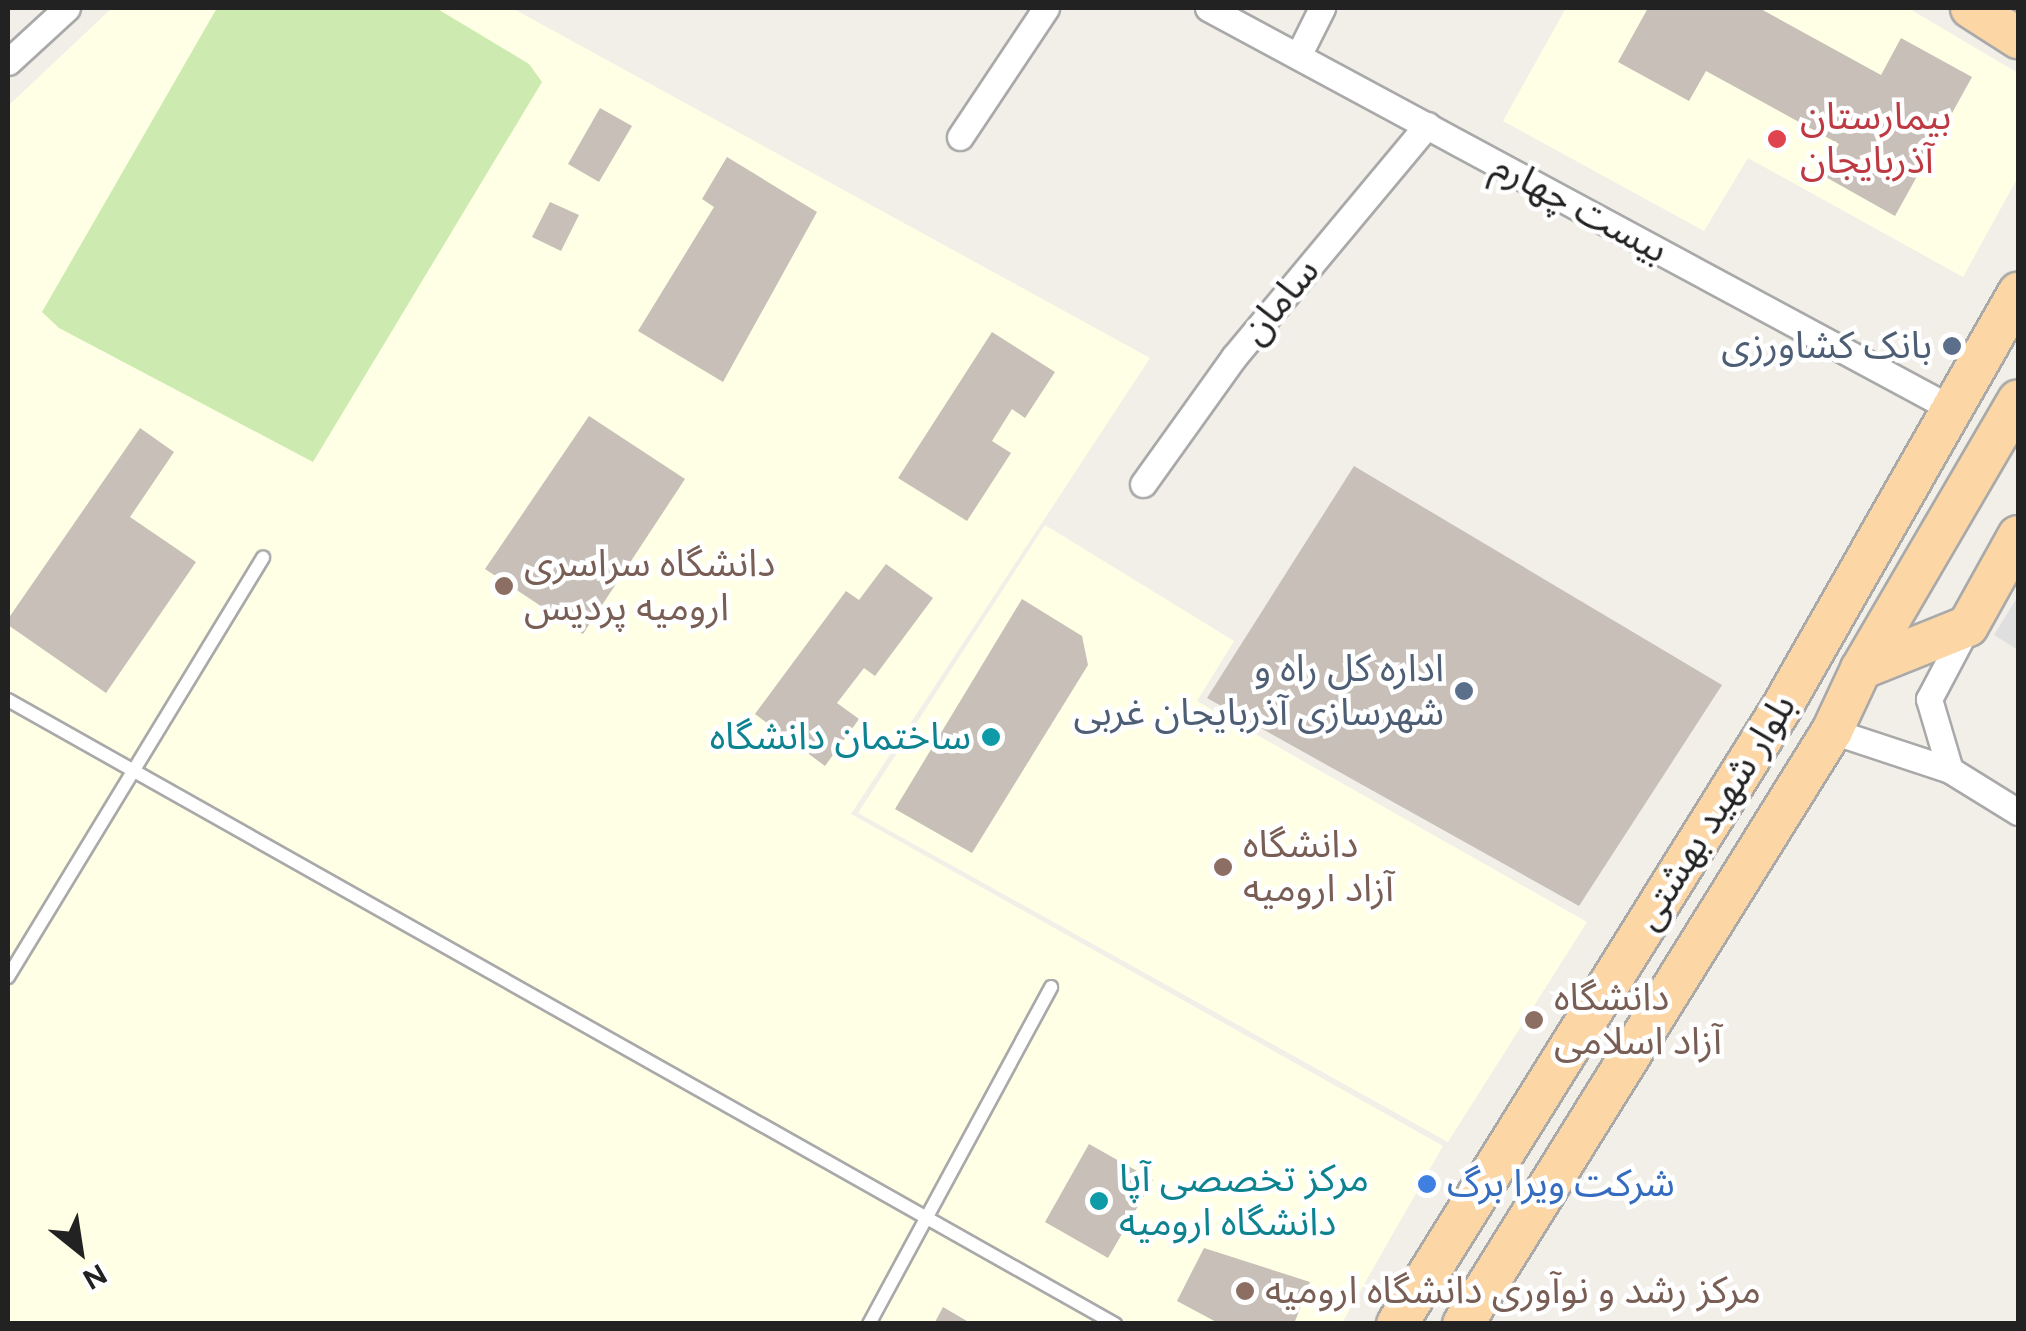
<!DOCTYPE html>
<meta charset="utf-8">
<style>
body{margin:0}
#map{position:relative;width:2026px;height:1331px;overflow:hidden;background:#f2efe9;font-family:Figtree,"Noto Sans Arabic",sans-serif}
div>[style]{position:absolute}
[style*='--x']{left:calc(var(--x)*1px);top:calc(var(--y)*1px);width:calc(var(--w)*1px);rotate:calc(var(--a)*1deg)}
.residential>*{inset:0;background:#e0dfdf}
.education>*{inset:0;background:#ffffe5}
.grass>*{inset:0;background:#cdebb0}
.building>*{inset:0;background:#c7bfb8}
.roads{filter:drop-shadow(2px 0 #a9a9a9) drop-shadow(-2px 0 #a9a9a9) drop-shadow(0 2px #a9a9a9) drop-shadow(0 -2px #a9a9a9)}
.service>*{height:12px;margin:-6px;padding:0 6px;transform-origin:6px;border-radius:6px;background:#fff}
.minor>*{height:25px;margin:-12.5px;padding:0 12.5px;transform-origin:12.5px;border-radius:12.5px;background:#fff}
.primary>*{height:40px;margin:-20px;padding:0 20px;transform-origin:20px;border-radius:20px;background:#fcd6a4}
.dots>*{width:28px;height:28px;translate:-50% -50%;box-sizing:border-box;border:5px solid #fff;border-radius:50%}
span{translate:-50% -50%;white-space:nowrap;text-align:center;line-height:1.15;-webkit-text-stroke:9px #fff;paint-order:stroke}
.health-label{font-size:38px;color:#be3a42}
.left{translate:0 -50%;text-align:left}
.street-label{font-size:38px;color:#222}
.service-label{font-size:38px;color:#4e5e75}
.right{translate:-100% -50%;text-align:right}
.education-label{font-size:38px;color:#785e54}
.culture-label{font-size:38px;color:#0d838f}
.shop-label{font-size:38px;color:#366cbe}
.frame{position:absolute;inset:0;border:10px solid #222;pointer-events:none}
.north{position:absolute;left:30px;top:1201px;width:100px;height:100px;-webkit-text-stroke:8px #fff;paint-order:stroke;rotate:150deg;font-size:28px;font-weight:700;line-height:40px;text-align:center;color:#222}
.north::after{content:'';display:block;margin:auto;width:35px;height:45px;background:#222;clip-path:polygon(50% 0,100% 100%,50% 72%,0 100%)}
</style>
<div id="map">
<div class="residential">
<div style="clip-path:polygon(2018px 596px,2018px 650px,1994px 635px)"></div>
</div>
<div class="education">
<div style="clip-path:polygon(112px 8px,512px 8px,1150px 358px,851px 814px,1443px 1146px,1342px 1323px,8px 1323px,8px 106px)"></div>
<div style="clip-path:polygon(1566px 8px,1908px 8px,2018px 73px,2018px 177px,1963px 277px,1748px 158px,1704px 231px,1503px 121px)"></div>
<div style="clip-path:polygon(1045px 525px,1234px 641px,1197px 701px,1587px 922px,1448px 1142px,858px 813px)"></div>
</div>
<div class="grass">
<div style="clip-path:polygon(217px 8px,436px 8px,529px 64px,542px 82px,313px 462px,59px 328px,42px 312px)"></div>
</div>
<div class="building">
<div style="clip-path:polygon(1648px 8px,1759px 8px,1881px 75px,1901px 38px,1972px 77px,1895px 216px,1822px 175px,1839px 144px,1706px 71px,1689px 101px,1618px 62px)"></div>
<div style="clip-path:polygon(600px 108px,632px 126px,599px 182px,568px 164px)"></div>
<div style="clip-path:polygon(727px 157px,817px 212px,723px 382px,638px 331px,714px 207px,702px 199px)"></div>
<div style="clip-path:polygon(550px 202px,579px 215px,561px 251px,532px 237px)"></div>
<div style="clip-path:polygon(992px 332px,1055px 372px,1025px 418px,1012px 409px,992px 441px,1011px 453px,967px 521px,898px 478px)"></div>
<div style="clip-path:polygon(589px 416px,685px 479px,583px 634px,485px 569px)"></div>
<div style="clip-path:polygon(140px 428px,174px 452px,130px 517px,196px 562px,106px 693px,8px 625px,8px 619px)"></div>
<div style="clip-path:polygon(1354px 466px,1722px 685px,1579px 906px,1207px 698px)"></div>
<div style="clip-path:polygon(886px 564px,933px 598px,875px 676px,864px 668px,837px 703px,859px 719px,825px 766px,755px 714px,846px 591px,859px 600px)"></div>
<div style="clip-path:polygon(1022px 599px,1082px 636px,1088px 665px,972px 853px,895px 809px)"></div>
<div style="clip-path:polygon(1089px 1144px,1153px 1180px,1108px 1258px,1045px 1222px)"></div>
<div style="clip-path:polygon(1204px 1248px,1310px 1282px,1294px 1324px,1220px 1324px,1177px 1301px)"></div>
<div style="clip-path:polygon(943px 1307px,972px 1324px,934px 1324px)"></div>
</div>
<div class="roads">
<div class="service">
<div style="--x:8;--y:700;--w:1271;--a:29.41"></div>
<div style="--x:8;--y:977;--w:491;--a:-58.7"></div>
<div style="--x:869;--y:1324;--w:383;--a:-61.6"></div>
</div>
<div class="minor">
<div style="--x:1208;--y:8;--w:845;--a:28.32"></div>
<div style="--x:1298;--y:56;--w:54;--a:-63.4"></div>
<div style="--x:8;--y:62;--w:80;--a:-42.5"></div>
<div style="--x:960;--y:137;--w:155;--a:-56.3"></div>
<div style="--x:1143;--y:484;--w:156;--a:-54.4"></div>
<div style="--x:1234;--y:357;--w:302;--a:-50.2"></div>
<div style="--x:1832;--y:731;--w:124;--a:18.3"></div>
<div style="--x:1950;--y:770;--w:80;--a:31.7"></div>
<div style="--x:1950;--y:770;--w:74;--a:-106.5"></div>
<div style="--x:1929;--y:699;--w:79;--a:-62.1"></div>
</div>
<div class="primary">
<div style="--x:1971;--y:8;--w:56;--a:32.6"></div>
<div style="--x:1861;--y:669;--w:115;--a:-21.9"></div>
<div style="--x:1968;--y:626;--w:103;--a:-60.9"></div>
<div style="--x:1397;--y:1324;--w:727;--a:-58.04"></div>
<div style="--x:1782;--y:707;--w:477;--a:-60.3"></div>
<div style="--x:1463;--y:1324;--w:698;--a:-58.11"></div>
<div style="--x:1832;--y:731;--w:68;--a:-64.9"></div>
<div style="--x:1861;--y:669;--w:311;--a:-59.7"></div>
</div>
</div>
<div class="dots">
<div style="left:1777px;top:139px;background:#e0444e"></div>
<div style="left:1952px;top:346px;background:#5c6f8a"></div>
<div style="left:504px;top:586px;background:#8d6e63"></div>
<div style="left:1464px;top:691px;background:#5c6f8a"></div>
<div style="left:991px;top:737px;background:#0f9aa8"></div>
<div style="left:1223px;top:867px;background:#8d6e63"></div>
<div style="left:1534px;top:1020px;background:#8d6e63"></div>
<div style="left:1427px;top:1184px;background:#3f7fe0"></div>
<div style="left:1099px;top:1201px;background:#0f9aa8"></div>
<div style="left:1245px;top:1291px;background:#8d6e63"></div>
</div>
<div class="health-label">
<span class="left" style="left:1800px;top:139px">بیمارستان<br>آذربایجان</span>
</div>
<div class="street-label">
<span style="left:1580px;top:208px;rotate:28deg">بیست چهارم</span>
<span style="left:1280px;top:301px;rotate:-50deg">سامان</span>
<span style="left:1715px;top:812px;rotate:-58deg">بلوار شهید بهشتی</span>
</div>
<div class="service-label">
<span class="right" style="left:1932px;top:346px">بانک کشاورزی</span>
<span class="right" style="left:1444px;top:691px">اداره کل راه و<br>شهرسازی آذربایجان غربی</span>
</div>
<div class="education-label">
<span class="left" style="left:524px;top:586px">دانشگاه سراسری<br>ارومیه پردیس</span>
<span class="left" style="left:1243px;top:867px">دانشگاه<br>آزاد ارومیه</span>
<span class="left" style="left:1554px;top:1020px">دانشگاه<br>آزاد اسلامی</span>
<span class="left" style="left:1265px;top:1291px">مرکز رشد و نوآوری دانشگاه ارومیه</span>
</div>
<div class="culture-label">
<span class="right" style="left:971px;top:737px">ساختمان دانشگاه</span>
<span class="left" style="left:1119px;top:1201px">مرکز تخصصی آپا<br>دانشگاه ارومیه</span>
</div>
<div class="shop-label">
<span class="left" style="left:1447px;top:1184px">شرکت ویرا برگ</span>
</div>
<div class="frame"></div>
<div class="north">N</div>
</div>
